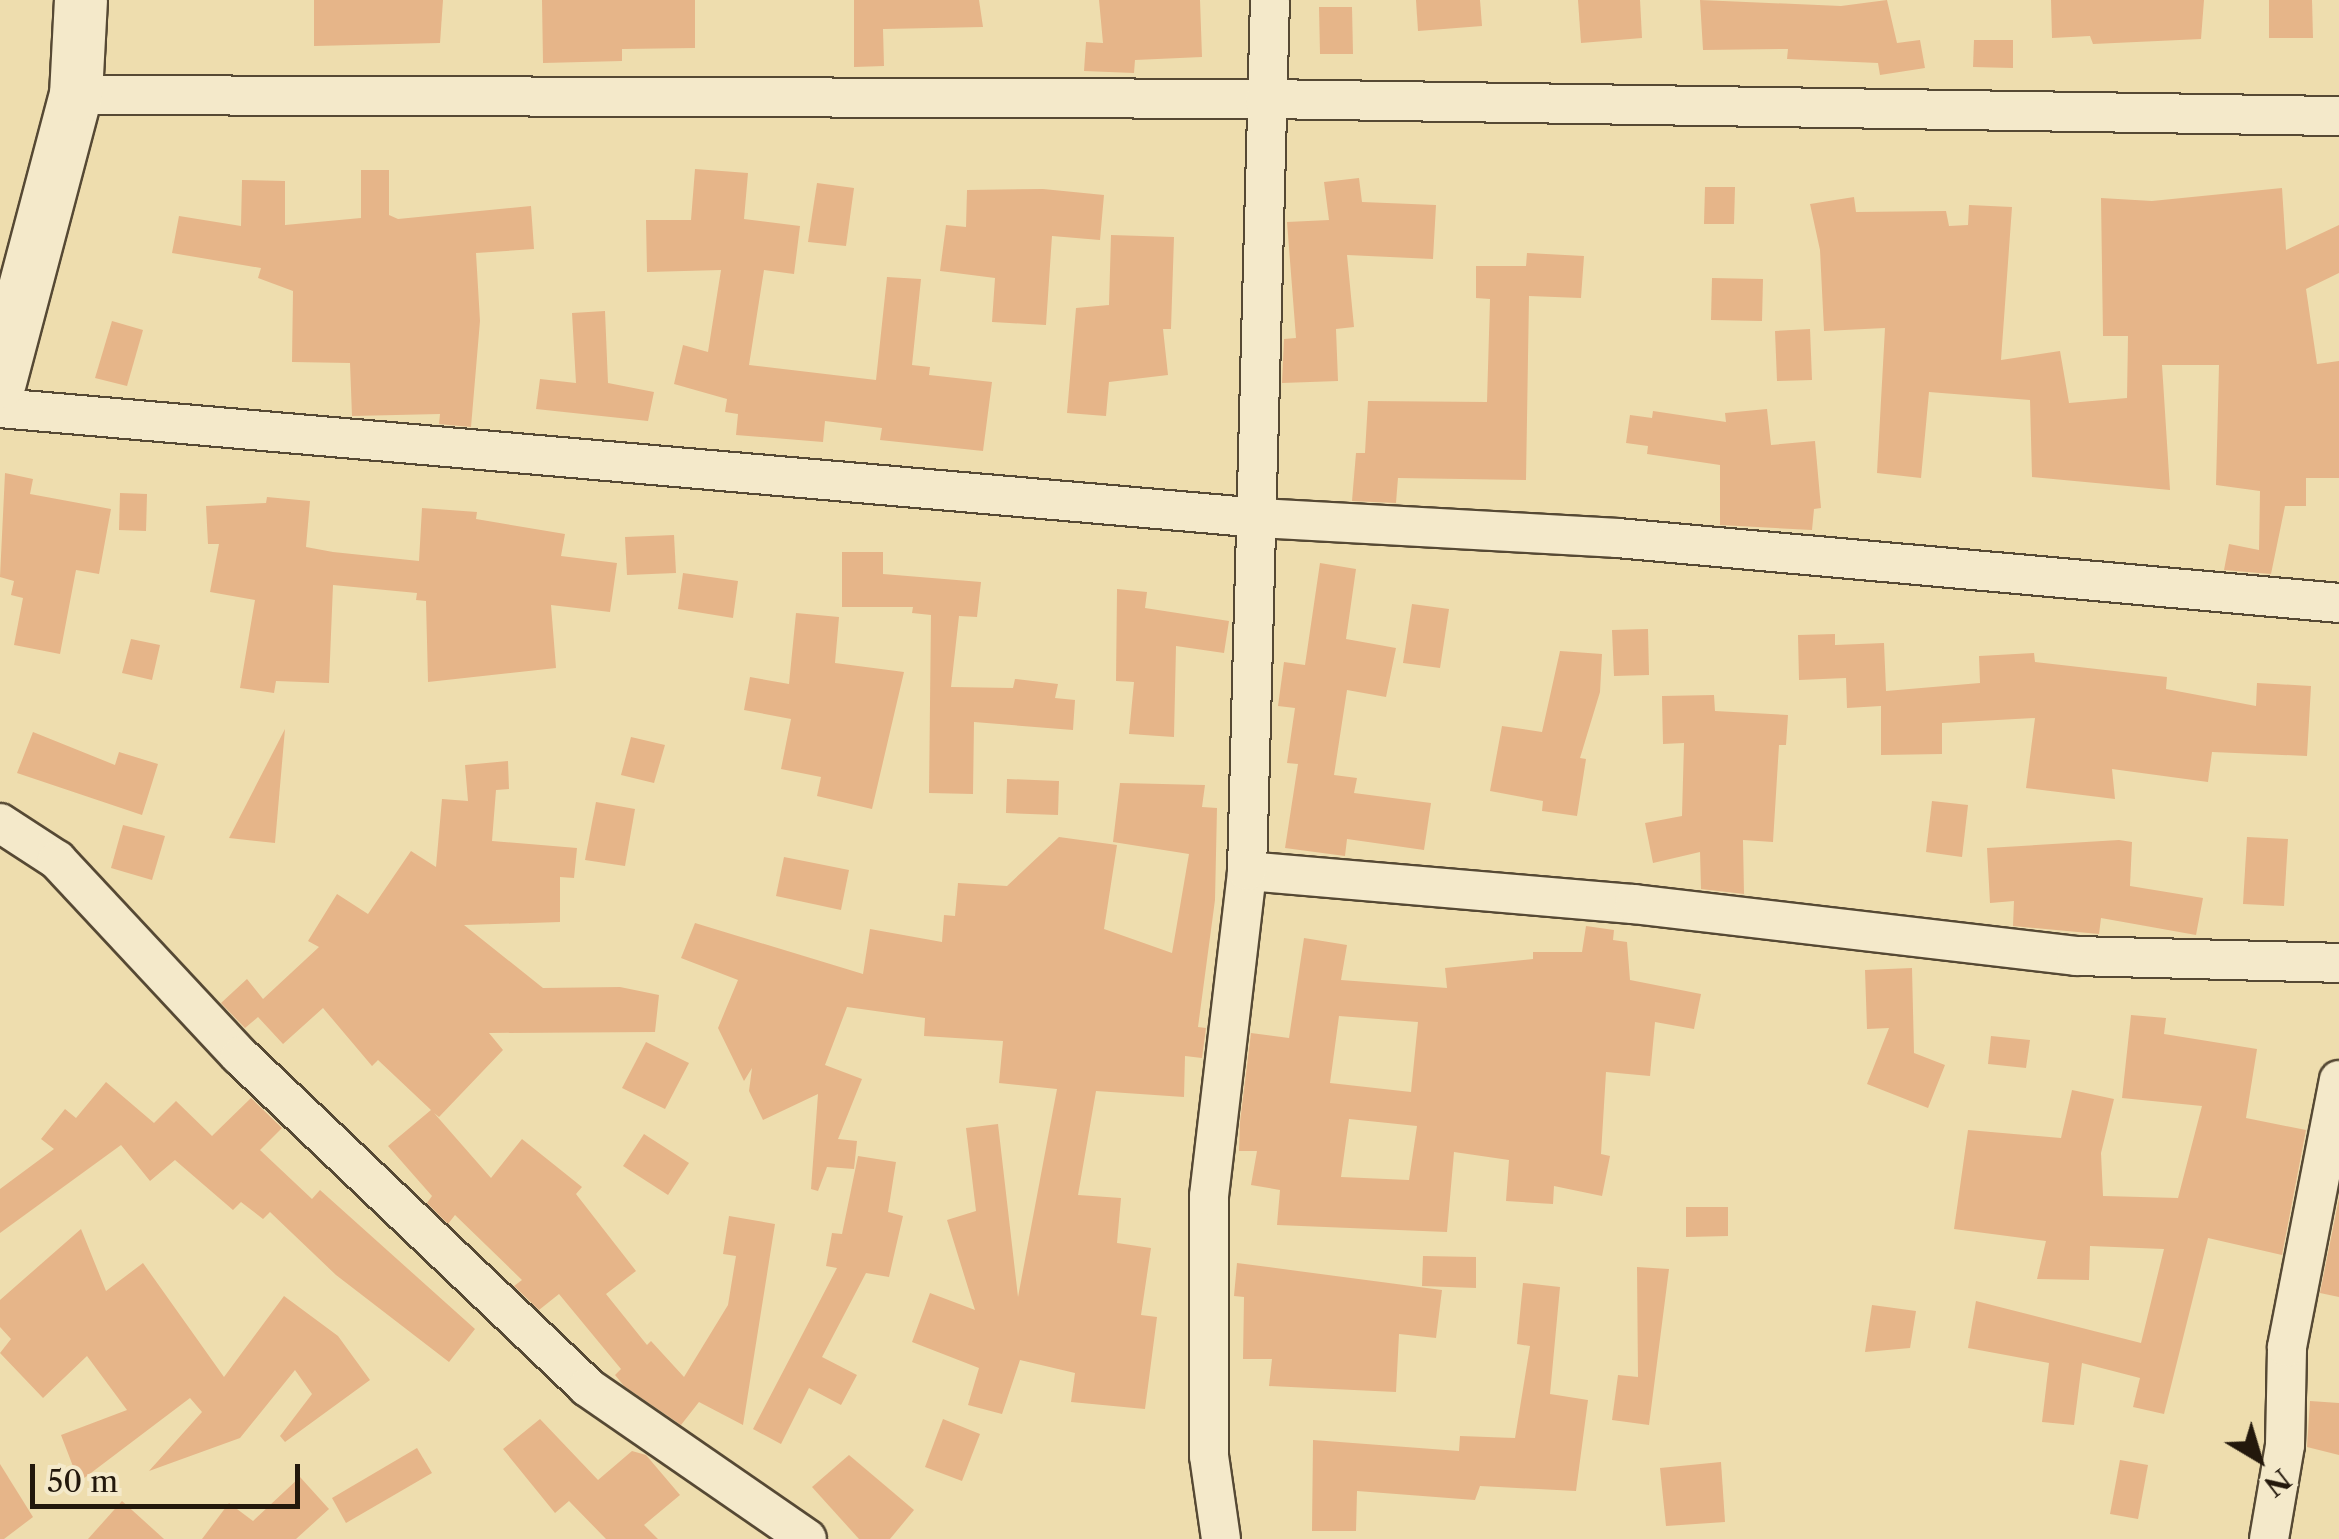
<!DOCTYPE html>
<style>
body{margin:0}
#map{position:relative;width:2339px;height:1539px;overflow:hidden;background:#eeddae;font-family:"Libre Caslon Text",serif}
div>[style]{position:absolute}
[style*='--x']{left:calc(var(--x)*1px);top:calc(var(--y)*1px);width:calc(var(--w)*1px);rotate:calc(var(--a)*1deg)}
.building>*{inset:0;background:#e6b589}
.roads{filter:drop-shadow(2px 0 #564934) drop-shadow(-2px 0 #564934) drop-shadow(0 2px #564934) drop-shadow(0 -2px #564934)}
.street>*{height:38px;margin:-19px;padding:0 19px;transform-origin:19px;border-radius:19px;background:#f4e9ca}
.secondary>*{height:52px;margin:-26px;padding:0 26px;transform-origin:26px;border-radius:26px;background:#f4e9ca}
span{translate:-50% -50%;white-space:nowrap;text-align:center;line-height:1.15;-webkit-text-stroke:8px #f4e9ca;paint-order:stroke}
.north{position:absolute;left:2209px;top:1409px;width:100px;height:100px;-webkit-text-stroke:8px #f4e9ca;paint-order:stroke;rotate:142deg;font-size:28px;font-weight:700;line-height:40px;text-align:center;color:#23180c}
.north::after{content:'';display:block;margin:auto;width:35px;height:45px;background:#23180c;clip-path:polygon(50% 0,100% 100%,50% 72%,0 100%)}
.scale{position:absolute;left:30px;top:1464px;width:270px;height:45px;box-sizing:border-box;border:5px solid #23180c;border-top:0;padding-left:12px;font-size:30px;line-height:35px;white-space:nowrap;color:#23180c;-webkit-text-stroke:8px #f4e9ca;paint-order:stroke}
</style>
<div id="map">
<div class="building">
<div style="clip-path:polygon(314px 0,443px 0,440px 43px,314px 46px)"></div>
<div style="clip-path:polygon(542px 0,695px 0,695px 48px,622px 49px,622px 61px,543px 63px)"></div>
<div style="clip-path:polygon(854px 0,979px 0,983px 27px,883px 29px,884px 66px,854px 67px)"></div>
<div style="clip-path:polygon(1099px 0,1200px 0,1202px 57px,1135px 60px,1134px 73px,1084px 71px,1086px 42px,1103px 43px)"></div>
<div style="clip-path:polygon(1416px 0,1480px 0,1482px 26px,1418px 31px)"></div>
<div style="clip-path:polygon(1578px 0,1640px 0,1642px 38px,1581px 43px)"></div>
<div style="clip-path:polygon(1700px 0,1841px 6px,1887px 0,1897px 43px,1920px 40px,1925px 68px,1880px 75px,1878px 63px,1787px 59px,1788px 49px,1703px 50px)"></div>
<div style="clip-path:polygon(2051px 0,2204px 0,2201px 39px,2093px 44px,2090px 36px,2052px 38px)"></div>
<div style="clip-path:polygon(2269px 0,2312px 0,2313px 38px,2269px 38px)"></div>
<div style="clip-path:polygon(1319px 7px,1352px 7px,1353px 54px,1320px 54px)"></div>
<div style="clip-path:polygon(1974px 40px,2013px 40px,2013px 68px,1973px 67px)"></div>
<div style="clip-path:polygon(695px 169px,748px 173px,744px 219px,800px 226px,794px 274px,764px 270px,749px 365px,876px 380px,887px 277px,921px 279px,912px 365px,930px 367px,929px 375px,992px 382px,983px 451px,880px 440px,882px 428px,825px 421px,823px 442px,736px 435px,738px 414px,725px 412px,727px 399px,674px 384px,683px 345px,708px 352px,721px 270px,647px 272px,646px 220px,691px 220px)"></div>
<div style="clip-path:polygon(361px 170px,389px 170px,389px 215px,398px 219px,531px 206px,534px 249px,476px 253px,480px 321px,471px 427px,439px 424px,440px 414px,352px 416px,350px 363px,292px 362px,293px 291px,258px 278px,261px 268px,172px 253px,179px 216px,241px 226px,242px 180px,285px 181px,285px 225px,361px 218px)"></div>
<div style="clip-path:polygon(1359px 178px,1362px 202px,1436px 205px,1433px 259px,1347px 255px,1354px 327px,1336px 329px,1338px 381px,1282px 383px,1284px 339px,1296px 338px,1287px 222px,1329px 220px,1324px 182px)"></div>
<div style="clip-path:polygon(817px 183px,854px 188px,846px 246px,808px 242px)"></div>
<div style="clip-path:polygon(1705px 187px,1735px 187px,1734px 224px,1704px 224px)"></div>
<div style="clip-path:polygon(2282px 188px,2286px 250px,2339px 225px,2339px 273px,2306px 289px,2317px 364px,2339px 361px,2339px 478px,2306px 478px,2306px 506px,2285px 506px,2271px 574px,2224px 570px,2229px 544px,2259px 550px,2260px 491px,2216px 485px,2219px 365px,2162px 365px,2170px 490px,2032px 477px,2030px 400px,1929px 392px,1921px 478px,1877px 473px,1885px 328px,1824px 331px,1820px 250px,1810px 204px,1854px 197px,1856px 212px,1946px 211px,1949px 226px,1968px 225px,1969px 205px,2012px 207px,2001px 360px,2060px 351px,2069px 403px,2127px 398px,2128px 336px,2103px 336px,2101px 198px,2152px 201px)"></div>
<div style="clip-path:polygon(1043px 189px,1104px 195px,1100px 240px,1052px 236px,1046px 325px,992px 322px,995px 278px,940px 271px,946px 225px,966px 227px,967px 190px)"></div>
<div style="clip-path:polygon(1111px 235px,1174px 237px,1171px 329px,1163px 329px,1168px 375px,1109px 382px,1106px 416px,1067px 413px,1076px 308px,1109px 305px)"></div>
<div style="clip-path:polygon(1527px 253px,1584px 256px,1581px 298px,1529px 296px,1526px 480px,1398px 478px,1396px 503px,1352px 501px,1356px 453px,1365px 453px,1368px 401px,1487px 402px,1490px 299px,1476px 298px,1476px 266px,1526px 266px)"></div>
<div style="clip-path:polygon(1712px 278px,1763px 279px,1762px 321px,1711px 320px)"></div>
<div style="clip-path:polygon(605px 311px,608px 383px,654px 392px,648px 421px,536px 409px,540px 379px,576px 383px,572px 313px)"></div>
<div style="clip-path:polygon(112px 321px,143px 330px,127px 386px,95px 378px)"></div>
<div style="clip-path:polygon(1810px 329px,1812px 380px,1777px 381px,1775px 331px)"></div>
<div style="clip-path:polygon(1767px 409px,1771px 445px,1815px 441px,1821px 508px,1814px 509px,1812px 530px,1720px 525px,1720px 465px,1647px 454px,1648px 446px,1626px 443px,1630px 415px,1652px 418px,1653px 411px,1726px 422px,1725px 413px)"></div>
<div style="clip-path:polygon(5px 473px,33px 479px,30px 494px,111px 509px,99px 574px,76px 570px,60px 654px,14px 645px,23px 598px,11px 595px,14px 581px,0 577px)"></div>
<div style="clip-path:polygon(120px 493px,147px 494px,146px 531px,119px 530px)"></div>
<div style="clip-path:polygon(267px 497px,310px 501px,306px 547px,333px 552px,419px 561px,422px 508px,477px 512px,476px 519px,565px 534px,561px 556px,617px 563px,610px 612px,551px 605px,556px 668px,428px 682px,426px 601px,416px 600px,417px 593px,333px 585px,329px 683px,276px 681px,274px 693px,240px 688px,255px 600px,210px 592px,219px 544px,208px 544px,206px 506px,266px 503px)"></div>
<div style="clip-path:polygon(674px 535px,676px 573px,627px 575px,625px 537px)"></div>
<div style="clip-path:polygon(842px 552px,883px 552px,883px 574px,981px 582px,977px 617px,959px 616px,951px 687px,1013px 688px,1015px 679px,1058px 684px,1055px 698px,1075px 700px,1073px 730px,974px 722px,973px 794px,929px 793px,931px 615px,912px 613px,913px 607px,842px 607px)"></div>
<div style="clip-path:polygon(1320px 563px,1356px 569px,1346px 639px,1396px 648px,1386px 697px,1347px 690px,1334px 775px,1357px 778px,1354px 793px,1431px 803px,1424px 850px,1347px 839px,1345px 856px,1285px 848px,1298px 764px,1287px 763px,1295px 708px,1278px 706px,1284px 662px,1305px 665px)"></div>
<div style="clip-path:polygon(683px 573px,738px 581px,733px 618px,678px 609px)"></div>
<div style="clip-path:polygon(1117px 589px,1147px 592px,1145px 608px,1229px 621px,1224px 653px,1176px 646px,1174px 737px,1129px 734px,1134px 682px,1116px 681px)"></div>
<div style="clip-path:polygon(1412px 604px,1449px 609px,1440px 668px,1403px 663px)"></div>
<div style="clip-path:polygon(796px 613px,839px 617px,835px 663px,904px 672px,872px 809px,817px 796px,821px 777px,781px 769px,791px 719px,744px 710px,750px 677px,789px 684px)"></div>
<div style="clip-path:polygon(1648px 629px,1649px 675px,1614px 676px,1612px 630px)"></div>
<div style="clip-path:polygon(1835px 634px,1835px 645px,1884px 643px,1886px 691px,1980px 683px,1979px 656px,2034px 653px,2035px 662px,2167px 677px,2166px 689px,2256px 706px,2257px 683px,2311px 686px,2307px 756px,2212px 752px,2208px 782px,2112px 769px,2115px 799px,2026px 788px,2035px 718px,1942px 723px,1942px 754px,1881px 755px,1881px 706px,1847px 708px,1846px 678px,1799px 680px,1798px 635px)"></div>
<div style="clip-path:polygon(131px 639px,160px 645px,152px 680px,122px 673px)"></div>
<div style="clip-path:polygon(1560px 651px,1602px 654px,1600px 692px,1580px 758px,1586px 759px,1577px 816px,1542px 811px,1543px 801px,1490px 791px,1502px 726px,1542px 732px)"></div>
<div style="clip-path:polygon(1714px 695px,1715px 711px,1788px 715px,1786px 745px,1779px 745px,1773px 842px,1743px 840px,1744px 894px,1701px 889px,1700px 852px,1653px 863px,1645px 823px,1682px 816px,1684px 743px,1663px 744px,1662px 696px)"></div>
<div style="clip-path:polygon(285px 729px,275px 843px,229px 838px)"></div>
<div style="clip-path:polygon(33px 732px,115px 765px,119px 752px,158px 764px,142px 815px,17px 773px)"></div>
<div style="clip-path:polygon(631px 737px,665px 745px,654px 783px,621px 775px)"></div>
<div style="clip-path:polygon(508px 761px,509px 789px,496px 790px,492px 841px,577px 848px,574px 878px,560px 877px,560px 922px,464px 925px,543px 988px,620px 987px,659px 995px,655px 1032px,489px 1033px,503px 1050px,439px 1117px,434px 1113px,491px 1178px,522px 1139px,582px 1187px,576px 1194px,636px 1271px,606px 1294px,647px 1345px,651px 1341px,684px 1377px,728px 1305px,736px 1256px,723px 1254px,729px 1216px,775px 1224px,743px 1425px,699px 1402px,681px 1425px,624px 1386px,615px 1375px,621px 1369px,559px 1294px,539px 1310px,514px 1286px,522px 1280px,455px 1215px,448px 1224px,427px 1203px,432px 1196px,388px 1146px,431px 1110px,378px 1060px,372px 1066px,323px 1008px,283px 1044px,258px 1017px,245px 1028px,221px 1003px,247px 979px,263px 999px,319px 947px,308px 941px,337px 894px,368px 914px,411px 851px,436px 867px,442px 799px,468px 801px,465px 765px)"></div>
<div style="clip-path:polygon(1007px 779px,1059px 781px,1058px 815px,1006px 813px)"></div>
<div style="clip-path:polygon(1120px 783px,1205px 785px,1202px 807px,1217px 808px,1215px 900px,1198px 1027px,1206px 1028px,1202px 1058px,1185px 1056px,1184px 1097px,1096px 1091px,1078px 1195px,1121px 1198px,1117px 1243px,1151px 1248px,1141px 1315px,1157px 1317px,1145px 1409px,1071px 1402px,1075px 1373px,1020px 1360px,1002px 1414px,968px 1405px,979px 1368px,912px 1342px,930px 1293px,975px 1310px,947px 1220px,976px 1211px,966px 1128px,998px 1124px,1018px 1297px,1057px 1089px,999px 1083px,1003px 1041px,924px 1036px,925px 1018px,847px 1007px,825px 1065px,862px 1079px,838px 1139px,857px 1141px,854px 1169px,827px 1167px,818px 1191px,811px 1189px,818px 1094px,763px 1120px,749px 1091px,752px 1068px,744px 1081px,718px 1028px,738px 980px,681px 958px,695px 923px,863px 974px,870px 929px,942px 942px,944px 915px,955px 916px,958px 883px,1007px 886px,1059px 837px,1117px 845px,1104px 929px,1172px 953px,1189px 854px,1113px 842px)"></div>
<div style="clip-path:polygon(1932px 801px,1968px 805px,1962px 857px,1926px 852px)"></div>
<div style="clip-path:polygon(596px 802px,635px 809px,625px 866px,585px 860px)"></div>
<div style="clip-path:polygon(123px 825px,165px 836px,152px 880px,111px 868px)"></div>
<div style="clip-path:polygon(2247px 837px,2288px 839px,2284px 906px,2243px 904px)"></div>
<div style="clip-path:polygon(2119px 840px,2132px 842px,2130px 886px,2203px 898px,2196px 935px,2101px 918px,2099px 934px,2013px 926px,2014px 901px,1990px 903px,1987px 848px)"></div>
<div style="clip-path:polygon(784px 857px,849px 870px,841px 910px,776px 896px)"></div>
<div style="clip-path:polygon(evenodd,1586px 926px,1614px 930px,1613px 940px,1627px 942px,1630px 980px,1701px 994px,1694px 1029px,1655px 1022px,1650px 1076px,1606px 1072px,1601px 1154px,1610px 1156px,1602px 1196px,1554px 1186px,1553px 1204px,1506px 1201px,1509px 1160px,1454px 1152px,1447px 1232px,1277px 1225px,1280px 1190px,1251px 1185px,1257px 1151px,1239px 1151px,1240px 1122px,1251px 1033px,1289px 1038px,1304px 938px,1347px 945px,1341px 980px,1447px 988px,1445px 968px,1533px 959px,1533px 952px,1582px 952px,1586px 926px,1339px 1016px,1418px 1022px,1411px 1092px,1330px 1083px,1339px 1016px,1586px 926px,1349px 1119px,1417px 1126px,1409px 1180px,1341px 1177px,1349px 1119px)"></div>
<div style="clip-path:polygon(1912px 968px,1914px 1053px,1945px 1065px,1928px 1108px,1867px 1084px,1889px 1028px,1867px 1029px,1865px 970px)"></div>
<div style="clip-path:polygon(2131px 1015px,2166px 1018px,2164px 1034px,2257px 1049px,2246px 1118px,2306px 1130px,2282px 1255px,2208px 1238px,2164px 1414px,2133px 1407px,2140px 1378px,2082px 1363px,2074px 1425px,2042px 1422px,2049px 1363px,1968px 1348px,1976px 1301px,2141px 1343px,2164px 1249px,2090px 1246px,2089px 1280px,2037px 1279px,2046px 1241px,1954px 1229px,1968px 1130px,2061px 1138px,2072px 1090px,2114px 1099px,2101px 1153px,2103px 1196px,2178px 1198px,2202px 1106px,2122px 1098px)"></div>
<div style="clip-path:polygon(1991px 1036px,2030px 1040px,2026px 1068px,1988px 1064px)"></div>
<div style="clip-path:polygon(646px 1042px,689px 1063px,665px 1109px,622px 1088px)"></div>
<div style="clip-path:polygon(106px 1082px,154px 1123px,176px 1101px,212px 1136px,251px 1098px,282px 1128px,260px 1150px,312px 1199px,320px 1190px,475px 1329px,449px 1362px,336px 1275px,270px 1212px,263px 1219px,241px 1202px,233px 1210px,175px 1160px,150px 1181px,121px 1145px,0 1233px,0 1189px,54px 1149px,41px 1139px,65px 1109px,76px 1118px)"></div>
<div style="clip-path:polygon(644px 1134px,689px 1163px,668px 1195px,623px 1166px)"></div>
<div style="clip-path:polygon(858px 1156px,896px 1162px,888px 1212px,903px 1216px,889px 1277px,866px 1273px,822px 1357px,857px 1375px,841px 1405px,809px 1388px,781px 1444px,753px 1429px,837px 1268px,826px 1266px,832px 1233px,842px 1234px)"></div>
<div style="clip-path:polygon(2339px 1198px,2339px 1297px,2320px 1293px)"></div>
<div style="clip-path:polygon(1686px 1207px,1728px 1207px,1728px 1236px,1686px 1237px)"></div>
<div style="clip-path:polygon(81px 1229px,106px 1291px,143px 1263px,224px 1377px,284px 1296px,338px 1336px,370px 1380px,285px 1442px,280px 1436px,312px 1394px,295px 1370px,240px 1438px,149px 1471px,202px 1412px,190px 1398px,79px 1482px,61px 1435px,127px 1410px,87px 1356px,43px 1398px,0 1353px,11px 1339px,0 1327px,0 1300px)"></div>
<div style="clip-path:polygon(1423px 1256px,1476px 1257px,1476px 1288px,1422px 1286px)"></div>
<div style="clip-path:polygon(1237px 1263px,1442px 1290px,1436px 1338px,1399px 1334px,1396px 1392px,1269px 1386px,1272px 1359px,1243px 1359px,1244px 1297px,1234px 1296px)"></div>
<div style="clip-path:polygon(1637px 1267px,1669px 1269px,1649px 1425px,1612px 1420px,1618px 1375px,1638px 1377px)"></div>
<div style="clip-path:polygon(1523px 1283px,1560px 1287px,1550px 1394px,1588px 1400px,1576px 1491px,1480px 1486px,1475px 1500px,1357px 1491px,1356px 1531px,1312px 1531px,1313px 1440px,1459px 1451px,1460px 1436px,1515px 1438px,1530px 1346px,1517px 1344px)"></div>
<div style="clip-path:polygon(1872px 1305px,1916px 1311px,1910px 1348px,1865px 1352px)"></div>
<div style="clip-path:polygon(2310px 1401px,2339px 1403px,2339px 1455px,2307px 1447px)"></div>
<div style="clip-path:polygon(540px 1419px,598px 1480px,632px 1451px,646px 1455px,680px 1495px,644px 1525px,658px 1539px,606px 1539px,569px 1501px,555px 1513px,503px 1449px)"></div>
<div style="clip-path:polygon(943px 1419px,980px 1434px,962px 1481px,925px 1467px)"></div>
<div style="clip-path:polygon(417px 1448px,432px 1473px,346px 1523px,332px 1498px)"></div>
<div style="clip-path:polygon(849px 1455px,914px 1510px,890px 1539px,859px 1539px,812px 1487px)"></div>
<div style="clip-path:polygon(2120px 1460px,2148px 1465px,2138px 1519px,2110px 1514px)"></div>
<div style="clip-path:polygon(1721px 1462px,1725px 1522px,1666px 1526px,1660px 1468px)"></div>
<div style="clip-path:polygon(0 1464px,33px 1517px,4px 1539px,0 1539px)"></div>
<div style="clip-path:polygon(300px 1477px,329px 1509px,296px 1539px,202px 1539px,229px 1503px,253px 1521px)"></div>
<div style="clip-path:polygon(122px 1501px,164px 1539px,88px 1539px)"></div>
</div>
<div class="roads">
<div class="street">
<div style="--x:76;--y:95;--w:1189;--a:0.19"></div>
<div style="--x:1265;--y:99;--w:1074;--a:0.91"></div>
<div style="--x:0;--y:408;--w:1265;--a:4.99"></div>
<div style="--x:1260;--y:518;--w:358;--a:3.2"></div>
<div style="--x:1617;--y:538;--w:725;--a:5.14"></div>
<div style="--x:0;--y:823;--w:68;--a:33"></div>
<div style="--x:57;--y:860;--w:268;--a:47"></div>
<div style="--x:240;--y:1056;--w:480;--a:43.6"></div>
<div style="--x:587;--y:1387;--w:267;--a:34.6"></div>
<div style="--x:1247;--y:871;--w:388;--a:4.9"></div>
<div style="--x:1634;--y:904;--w:445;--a:6.7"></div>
<div style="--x:2076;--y:956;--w:263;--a:1.5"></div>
<div style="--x:1221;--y:1539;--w:84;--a:-98.2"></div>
<div style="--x:1209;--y:1456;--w:260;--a:-90"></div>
<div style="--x:1209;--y:1196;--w:327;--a:-83.3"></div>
<div style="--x:1247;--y:871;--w:871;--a:-88.49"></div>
<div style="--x:2269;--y:1539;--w:95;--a:-80.3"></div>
<div style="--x:2285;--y:1445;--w:98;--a:-88.8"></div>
<div style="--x:2287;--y:1347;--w:272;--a:-79"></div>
</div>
<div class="secondary">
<div style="--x:0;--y:382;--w:297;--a:-75.2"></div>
<div style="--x:76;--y:95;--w:95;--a:-87"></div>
</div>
</div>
<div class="north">N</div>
<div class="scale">50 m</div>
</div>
